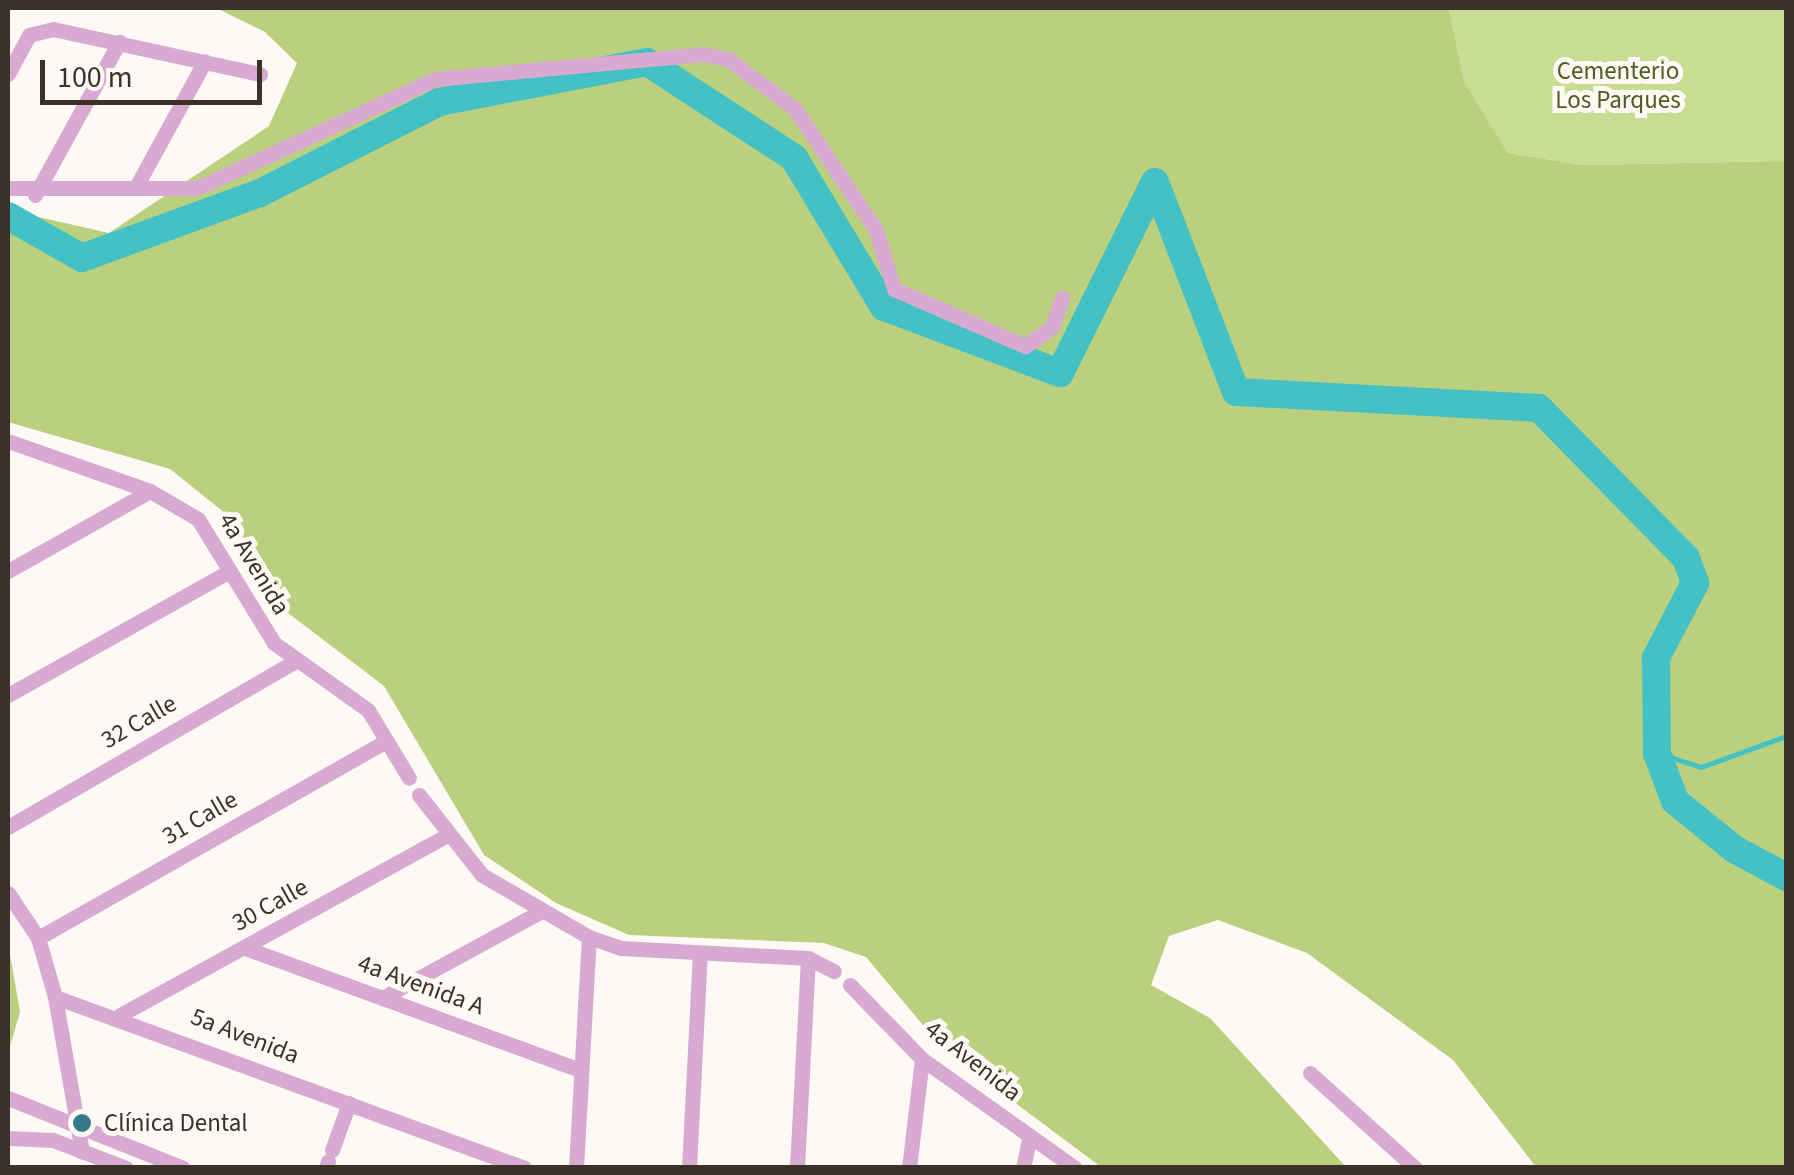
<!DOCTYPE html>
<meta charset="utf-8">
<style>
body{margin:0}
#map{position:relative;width:1794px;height:1175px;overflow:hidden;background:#fef9f5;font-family:"Source Sans 3",sans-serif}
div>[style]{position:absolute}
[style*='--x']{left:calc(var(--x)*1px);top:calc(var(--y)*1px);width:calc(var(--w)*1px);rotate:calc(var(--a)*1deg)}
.green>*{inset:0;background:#c8dc92}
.forest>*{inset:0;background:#bad07f}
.stream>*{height:5px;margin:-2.5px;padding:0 2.5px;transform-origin:2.5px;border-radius:2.5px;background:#44c1c5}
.river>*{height:28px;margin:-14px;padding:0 14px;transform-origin:14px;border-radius:14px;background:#44c1c5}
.street>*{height:15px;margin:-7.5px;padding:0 7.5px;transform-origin:7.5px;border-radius:7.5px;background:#d9aad1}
.dots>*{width:28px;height:28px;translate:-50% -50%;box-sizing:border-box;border:5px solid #fef9f5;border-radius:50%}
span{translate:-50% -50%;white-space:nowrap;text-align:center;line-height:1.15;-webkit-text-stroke:10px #fef9f5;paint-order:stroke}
.park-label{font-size:25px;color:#4f5d23}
.street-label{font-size:25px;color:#3b3129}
.poi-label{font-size:25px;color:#3b3129}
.left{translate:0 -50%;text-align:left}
.frame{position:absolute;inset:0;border:10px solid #3b3129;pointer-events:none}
.scale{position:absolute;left:40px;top:60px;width:222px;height:45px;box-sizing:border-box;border:5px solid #3b3129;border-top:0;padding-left:12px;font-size:30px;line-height:35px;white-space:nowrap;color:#3b3129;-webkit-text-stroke:8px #fef9f5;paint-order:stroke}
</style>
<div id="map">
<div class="green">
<div style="clip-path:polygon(1449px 8px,1786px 8px,1786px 161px,1584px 165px,1508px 153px,1464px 81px)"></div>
</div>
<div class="forest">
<div style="clip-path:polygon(216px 8px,1449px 8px,1464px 81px,1508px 153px,1584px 165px,1786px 161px,1786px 1167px,1536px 1167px,1453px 1060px,1307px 953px,1218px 920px,1169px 936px,1151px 985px,1210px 1018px,1346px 1167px,1101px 1167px,943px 1049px,866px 957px,824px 943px,629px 935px,556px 903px,484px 855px,384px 686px,288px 613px,231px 518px,170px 469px,8px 422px,8px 210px,109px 233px,269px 126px,297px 63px,265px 32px)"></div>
<div style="clip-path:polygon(8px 943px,20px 1012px,8px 1053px)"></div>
</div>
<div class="stream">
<div style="--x:1657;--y:753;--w:46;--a:17.7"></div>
<div style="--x:1701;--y:767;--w:90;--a:-20"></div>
</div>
<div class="river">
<div style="--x:8;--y:216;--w:85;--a:29.6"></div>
<div style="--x:82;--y:258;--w:189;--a:-20.1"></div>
<div style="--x:260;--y:193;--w:201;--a:-26.9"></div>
<div style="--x:439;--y:102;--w:212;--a:-10.9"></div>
<div style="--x:647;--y:62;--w:176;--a:33.1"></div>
<div style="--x:794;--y:158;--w:174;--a:58.9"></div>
<div style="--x:884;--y:307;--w:188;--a:20.6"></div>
<div style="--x:1060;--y:373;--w:213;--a:-63.6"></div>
<div style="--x:1155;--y:182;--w:225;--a:68.9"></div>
<div style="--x:1236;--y:392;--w:303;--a:3"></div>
<div style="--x:1539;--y:408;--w:210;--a:45.6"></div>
<div style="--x:1686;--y:558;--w:27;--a:70"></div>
<div style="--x:1695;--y:583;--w:85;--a:117.5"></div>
<div style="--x:1656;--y:658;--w:95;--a:89.4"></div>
<div style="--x:1657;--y:753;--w:51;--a:69.4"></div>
<div style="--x:1675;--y:801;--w:76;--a:39.1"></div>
<div style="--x:1734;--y:849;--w:59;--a:28.3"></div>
</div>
<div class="street">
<div style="--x:8;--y:74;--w:44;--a:-61.7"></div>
<div style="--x:29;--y:35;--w:25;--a:-14"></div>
<div style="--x:53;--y:29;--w:212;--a:12.3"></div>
<div style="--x:137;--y:185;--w:141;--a:-61.3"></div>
<div style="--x:8;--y:188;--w:189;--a:0"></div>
<div style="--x:197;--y:188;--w:262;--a:-24.6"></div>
<div style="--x:435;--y:79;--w:269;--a:-5.3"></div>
<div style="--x:703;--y:54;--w:25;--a:11"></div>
<div style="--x:728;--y:59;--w:84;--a:36.7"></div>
<div style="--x:795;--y:109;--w:146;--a:56.2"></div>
<div style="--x:876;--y:230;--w:62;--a:73"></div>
<div style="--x:894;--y:289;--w:143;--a:23.5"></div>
<div style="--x:1025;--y:346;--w:33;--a:-35"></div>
<div style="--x:1052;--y:327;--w:31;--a:-71"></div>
<div style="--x:35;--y:195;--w:175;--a:-61.2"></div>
<div style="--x:8;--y:441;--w:151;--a:19.4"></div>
<div style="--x:150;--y:491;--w:56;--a:30.3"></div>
<div style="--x:198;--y:519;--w:145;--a:58.5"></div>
<div style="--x:274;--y:643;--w:115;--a:35.5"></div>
<div style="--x:368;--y:710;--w:79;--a:58.9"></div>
<div style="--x:8;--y:571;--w:163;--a:-29.4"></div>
<div style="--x:8;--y:695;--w:252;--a:-29.2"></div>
<div style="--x:419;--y:795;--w:102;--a:51.8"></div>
<div style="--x:482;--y:875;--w:124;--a:30.1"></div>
<div style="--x:589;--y:937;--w:34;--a:19"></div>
<div style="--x:621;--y:948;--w:187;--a:3.1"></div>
<div style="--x:808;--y:958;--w:29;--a:27"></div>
<div style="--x:8;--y:827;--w:332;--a:-30"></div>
<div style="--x:8;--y:893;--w:54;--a:56.3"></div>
<div style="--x:38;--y:938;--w:61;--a:73.9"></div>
<div style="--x:55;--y:997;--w:157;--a:80.1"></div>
<div style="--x:38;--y:938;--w:400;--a:-29.5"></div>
<div style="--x:245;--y:948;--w:357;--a:20"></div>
<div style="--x:850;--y:985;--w:103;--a:45.8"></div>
<div style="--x:922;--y:1059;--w:188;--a:35.5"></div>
<div style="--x:55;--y:997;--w:499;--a:20"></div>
<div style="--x:382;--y:998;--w:178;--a:-28.6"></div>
<div style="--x:120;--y:1015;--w:370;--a:-28.8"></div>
<div style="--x:1310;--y:1073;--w:142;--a:42.1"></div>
<div style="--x:8;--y:1098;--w:188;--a:21.8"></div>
<div style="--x:8;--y:1138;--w:45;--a:2.5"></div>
<div style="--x:53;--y:1140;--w:78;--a:21"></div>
<div style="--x:332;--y:1150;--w:50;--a:-70.1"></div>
<div style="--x:326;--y:1168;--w:7;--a:-74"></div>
<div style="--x:576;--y:1168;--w:231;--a:-86.8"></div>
<div style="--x:689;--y:1168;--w:214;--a:-87.1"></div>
<div style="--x:797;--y:1168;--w:210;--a:-87"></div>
<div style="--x:909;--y:1168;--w:110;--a:-83.2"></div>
<div style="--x:1023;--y:1168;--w:33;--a:-78"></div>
</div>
<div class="dots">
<div style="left:82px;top:1123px;background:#367a8a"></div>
</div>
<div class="park-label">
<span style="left:1618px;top:86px">Cementerio<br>Los Parques</span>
</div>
<div class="street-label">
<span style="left:254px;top:564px;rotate:59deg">4a Avenida</span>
<span style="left:139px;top:722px;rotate:-30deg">32 Calle</span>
<span style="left:200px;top:818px;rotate:-30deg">31 Calle</span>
<span style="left:270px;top:905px;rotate:-29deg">30 Calle</span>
<span style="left:421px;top:985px;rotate:20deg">4a Avenida A</span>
<span style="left:245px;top:1036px;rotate:21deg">5a Avenida</span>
<span style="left:973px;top:1061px;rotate:38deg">4a Avenida</span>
</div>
<div class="poi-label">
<span class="left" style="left:104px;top:1123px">Clínica Dental</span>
</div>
<div class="frame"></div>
<div class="scale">100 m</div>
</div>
